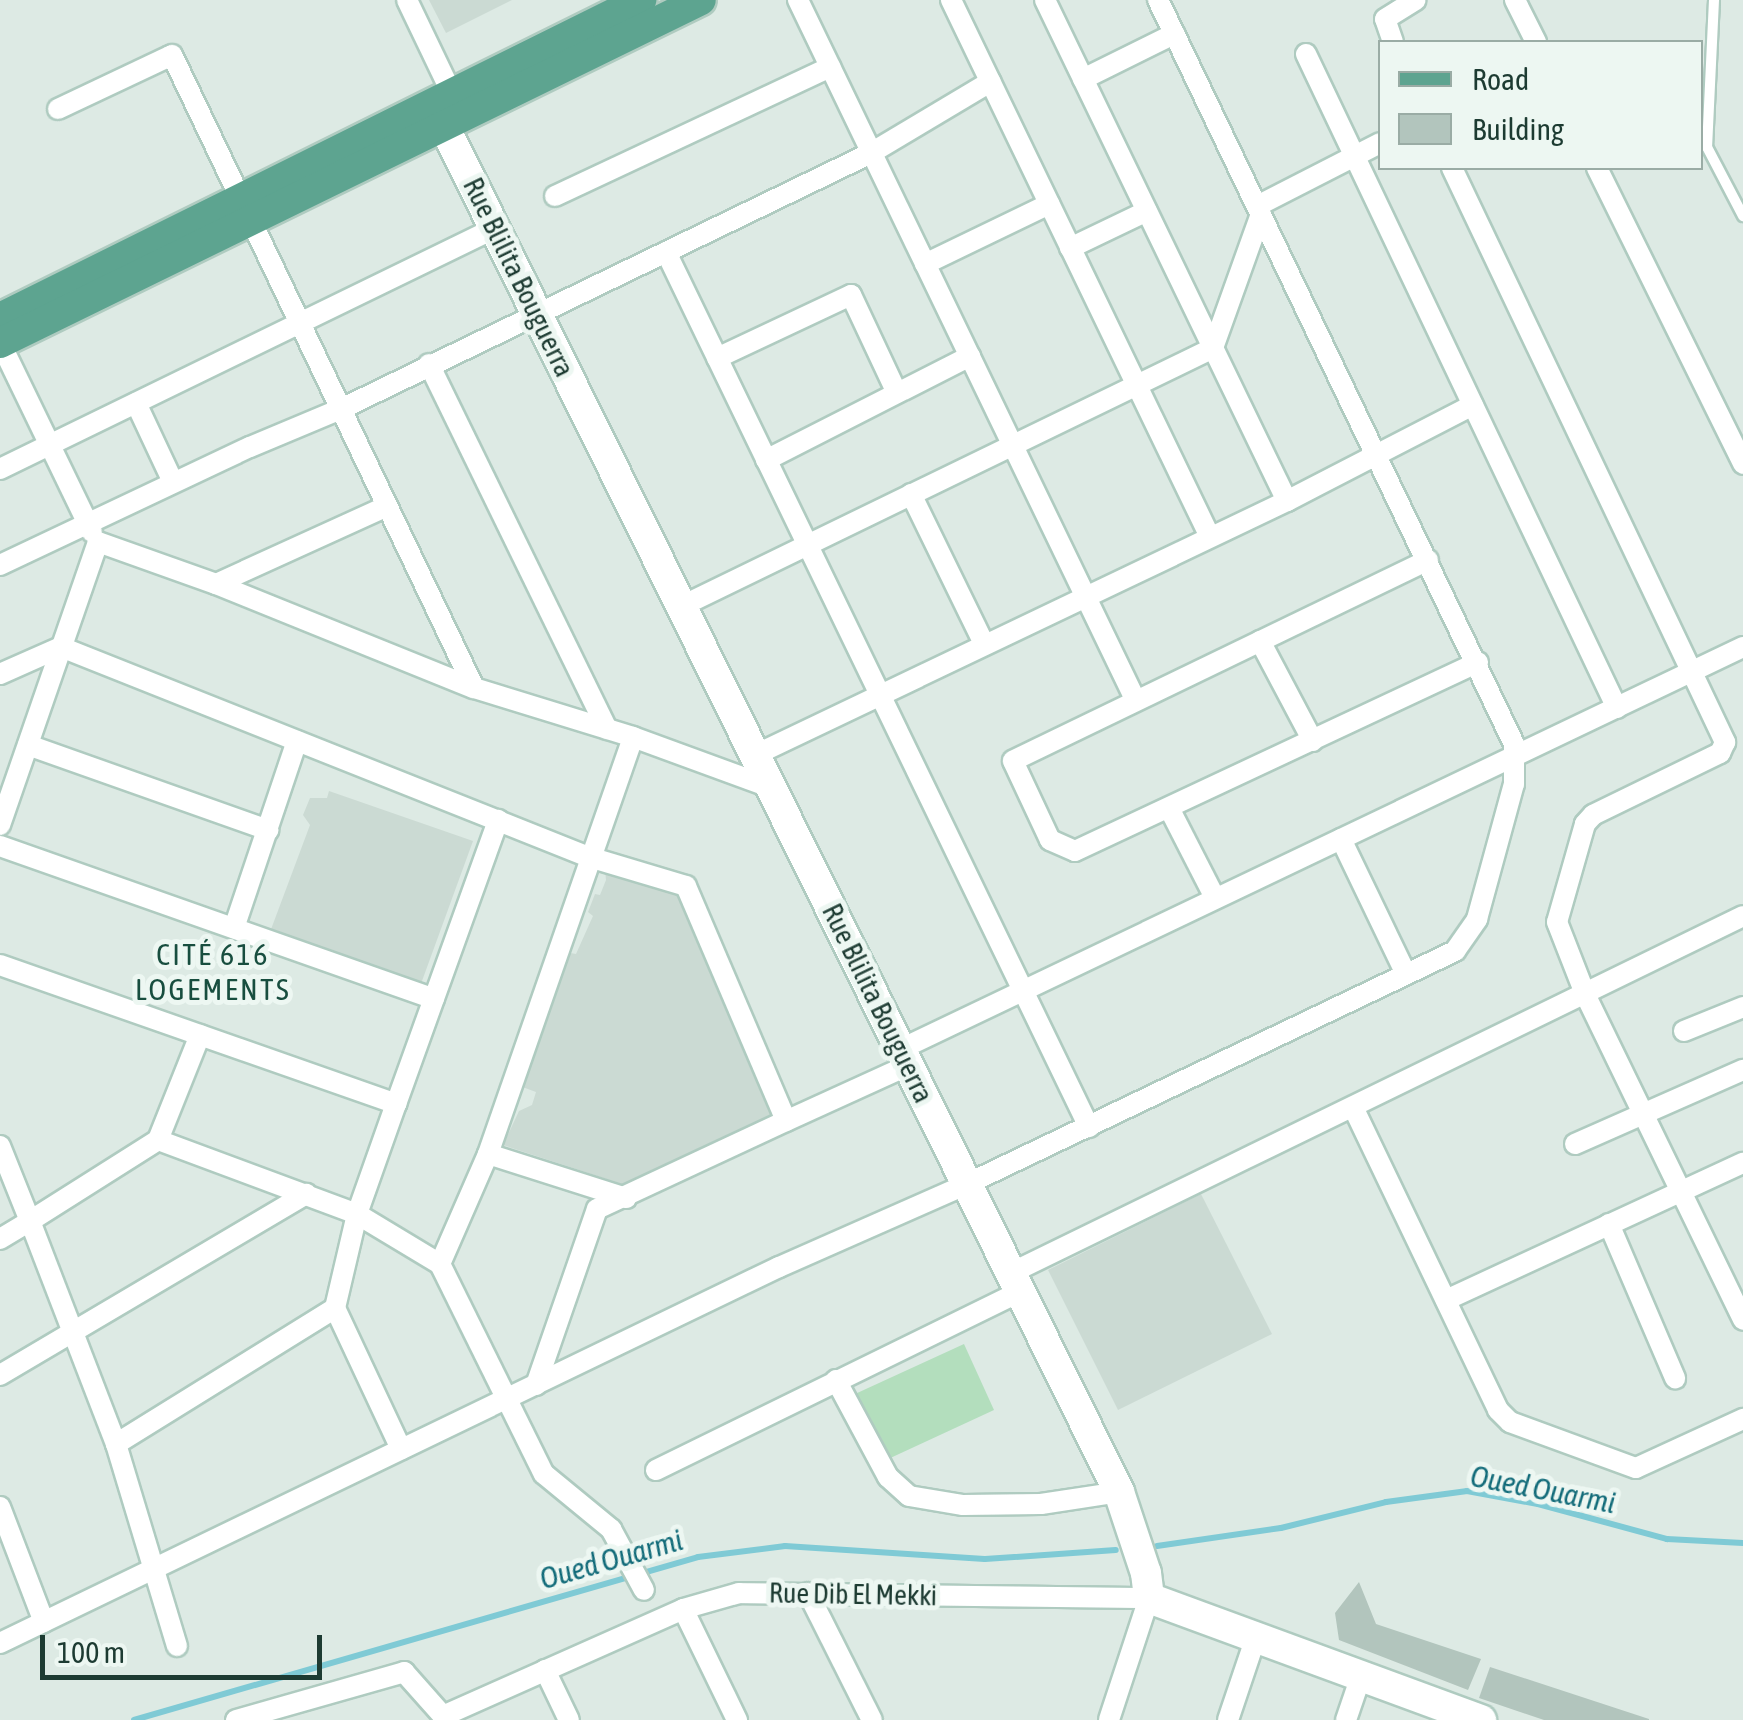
<!DOCTYPE html>
<meta charset="utf-8">
<style>
body{margin:0}
#map{position:relative;width:1743px;height:1720px;overflow:hidden;background:#ddeae4;font-family:"Asap Condensed",sans-serif}
div>[style]{position:absolute}
[style*='--x']{left:calc(var(--x)*1px);top:calc(var(--y)*1px);width:calc(var(--w)*1px);rotate:calc(var(--a)*1deg)}
.built>*{inset:0;background:#cbdad3}
.green>*{inset:0;background:#b3debd}
.stream>*{height:6px;margin:-3px;padding:0 3px;transform-origin:3px;border-radius:3px;background:#7fcad5}
.building>*{inset:0;background:#b2c5bd}
.roads{filter:drop-shadow(2px 0 #afcbc0) drop-shadow(-2px 0 #afcbc0) drop-shadow(0 2px #afcbc0) drop-shadow(0 -2px #afcbc0)}
.lane>*{height:10px;margin:-5px;padding:0 5px;transform-origin:5px;border-radius:5px;background:#fff}
.street>*{height:20px;margin:-10px;padding:0 10px;transform-origin:10px;border-radius:10px;background:#fff}
.secondary>*{height:30px;margin:-15px;padding:0 15px;transform-origin:15px;border-radius:15px;background:#fff}
.primary>*{height:30px;margin:-15px;padding:0 15px;transform-origin:15px;border-radius:15px;background:#5da490}
span{translate:-50% -50%;white-space:nowrap;text-align:center;line-height:1.15;-webkit-text-stroke:10px #edf7f2;paint-order:stroke}
.street-label{font-size:28px;color:#1d3b32}
.neighbourhood-label{font-size:30px;color:#184e3f;letter-spacing:2.5px}
.water-label{font-size:30px;color:#136c7a;font-style:italic}
.legend{position:absolute;left:1378px;top:40px;width:325px;height:130px;box-sizing:border-box;background:#edf7f2;border:2px solid #9aaca5;margin:0;padding:12px 18px;list-style:none;font-size:30px;color:#1d3b32}
.legend li{display:flex;align-items:center;gap:20px;height:50px}
.legend b{width:50px;border:2px solid #9aaca5}
.scale{position:absolute;left:40px;top:1635px;width:282px;height:45px;box-sizing:border-box;border:5px solid #1d3b32;border-top:0;padding-left:12px;font-size:30px;line-height:35px;white-space:nowrap;color:#1d3b32;-webkit-text-stroke:8px #edf7f2;paint-order:stroke}
</style>
<div id="map">
<div class="built">
<div style="clip-path:polygon(429px 0,512px 0,446px 33px)"></div>
<div style="clip-path:polygon(329px 791px,473px 841px,422px 981px,413px 986px,270px 932px,310px 825px,303px 815px,310px 798px,327px 798px)"></div>
<div style="clip-path:polygon(605px 869px,677px 893px,784px 1114px,628px 1186px,503px 1145px,519px 1111px,532px 1105px,536px 1092px,517px 1085px,560px 951px,576px 954px,593px 916px,588px 912px,595px 894px,600px 895px,606px 880px)"></div>
<div style="clip-path:polygon(1201px 1194px,1272px 1334px,1118px 1410px,1048px 1270px)"></div>
</div>
<div class="green">
<div style="clip-path:polygon(964px 1344px,994px 1410px,886px 1460px,855px 1394px)"></div>
</div>
<div class="stream">
<div style="--x:1157;--y:1546;--w:125;--a:-8.3"></div>
<div style="--x:1281;--y:1528;--w:108;--a:-13.9"></div>
<div style="--x:1386;--y:1502;--w:82;--a:-7.7"></div>
<div style="--x:1467;--y:1491;--w:72;--a:10.4"></div>
<div style="--x:1538;--y:1504;--w:134;--a:15.2"></div>
<div style="--x:1667;--y:1539;--w:76;--a:3"></div>
<div style="--x:134;--y:1720;--w:587;--a:-16.12"></div>
<div style="--x:698;--y:1557;--w:88;--a:-7.2"></div>
<div style="--x:785;--y:1546;--w:200;--a:3.7"></div>
<div style="--x:985;--y:1559;--w:131;--a:-3.9"></div>
</div>
<div class="building">
<div style="clip-path:polygon(1359px 1582px,1376px 1624px,1481px 1659px,1468px 1690px,1339px 1640px,1335px 1613px)"></div>
<div style="clip-path:polygon(1490px 1667px,1649px 1719px,1649px 1720px,1544px 1720px,1479px 1698px)"></div>
</div>
<div class="roads">
<div class="lane">
<div style="--x:1714;--y:0;--w:147;--a:92.7"></div>
<div style="--x:1707;--y:147;--w:78;--a:62.4"></div>
</div>
<div class="street">
<div style="--x:407;--y:0;--w:106;--a:64.4"></div>
<div style="--x:798;--y:0;--w:778;--a:64.26"></div>
<div style="--x:951;--y:0;--w:594;--a:64.25"></div>
<div style="--x:1515;--y:0;--w:47;--a:63.4"></div>
<div style="--x:1393;--y:42;--w:24;--a:-109"></div>
<div style="--x:1385;--y:19;--w:36;--a:-32"></div>
<div style="--x:1306;--y:54;--w:724;--a:64.57"></div>
<div style="--x:1083;--y:79;--w:102;--a:-26.3"></div>
<div style="--x:58;--y:109;--w:126;--a:-25.3"></div>
<div style="--x:172;--y:55;--w:701;--a:64.49"></div>
<div style="--x:1452;--y:168;--w:636;--a:64.56"></div>
<div style="--x:1725;--y:742;--w:12;--a:114"></div>
<div style="--x:1720;--y:753;--w:141;--a:154"></div>
<div style="--x:1593;--y:815;--w:12;--a:132"></div>
<div style="--x:1585;--y:824;--w:102;--a:105.9"></div>
<div style="--x:1557;--y:922;--w:77;--a:68.7"></div>
<div style="--x:1585;--y:994;--w:362;--a:64.1"></div>
<div style="--x:1597;--y:168;--w:330;--a:63.7"></div>
<div style="--x:555;--y:196;--w:304;--a:-25.1"></div>
<div style="--x:1257;--y:206;--w:138;--a:-27.1"></div>
<div style="--x:1070;--y:248;--w:85;--a:-25.7"></div>
<div style="--x:666;--y:252;--w:972;--a:64.2"></div>
<div style="--x:925;--y:264;--w:138;--a:-25.8"></div>
<div style="--x:0;--y:342;--w:211;--a:64.2"></div>
<div style="--x:717;--y:358;--w:148;--a:-25.2"></div>
<div style="--x:851;--y:295;--w:108;--a:64.9"></div>
<div style="--x:429;--y:364;--w:406;--a:64"></div>
<div style="--x:136;--y:403;--w:87;--a:64.9"></div>
<div style="--x:766;--y:460;--w:229;--a:-27"></div>
<div style="--x:0;--y:469;--w:551;--a:-25.96"></div>
<div style="--x:911;--y:494;--w:167;--a:64"></div>
<div style="--x:1287;--y:501;--w:209;--a:-27.3"></div>
<div style="--x:1428;--y:560;--w:461;--a:154.2"></div>
<div style="--x:1013;--y:761;--w:87;--a:64.9"></div>
<div style="--x:1050;--y:840;--w:27;--a:24"></div>
<div style="--x:1075;--y:851;--w:445;--a:-25.1"></div>
<div style="--x:0;--y:565;--w:276;--a:-25.3"></div>
<div style="--x:250;--y:447;--w:99;--a:-22.7"></div>
<div style="--x:341;--y:409;--w:589;--a:-25.78"></div>
<div style="--x:871;--y:153;--w:139;--a:-30.8"></div>
<div style="--x:216;--y:584;--w:188;--a:-24.5"></div>
<div style="--x:682;--y:606;--w:590;--a:-25.91"></div>
<div style="--x:1213;--y:348;--w:142;--a:-70.3"></div>
<div style="--x:1260;--y:641;--w:113;--a:62.1"></div>
<div style="--x:0;--y:674;--w:67;--a:-23.9"></div>
<div style="--x:61;--y:647;--w:568;--a:21.69"></div>
<div style="--x:589;--y:857;--w:101;--a:16.6"></div>
<div style="--x:686;--y:886;--w:255;--a:66.9"></div>
<div style="--x:786;--y:1121;--w:135;--a:-24.5"></div>
<div style="--x:28;--y:745;--w:255;--a:19.5"></div>
<div style="--x:755;--y:755;--w:590;--a:-25.52"></div>
<div style="--x:1287;--y:501;--w:556;--a:-115.78"></div>
<div style="--x:1169;--y:808;--w:101;--a:62.9"></div>
<div style="--x:0;--y:825;--w:299;--a:-70.9"></div>
<div style="--x:98;--y:542;--w:125;--a:19.6"></div>
<div style="--x:216;--y:584;--w:278;--a:22"></div>
<div style="--x:474;--y:688;--w:166;--a:17.1"></div>
<div style="--x:633;--y:737;--w:148;--a:20.1"></div>
<div style="--x:1341;--y:839;--w:150;--a:64.3"></div>
<div style="--x:0;--y:846;--w:460;--a:19.4"></div>
<div style="--x:234;--y:928;--w:197;--a:-71.4"></div>
<div style="--x:0;--y:965;--w:420;--a:19.3"></div>
<div style="--x:396;--y:1104;--w:302;--a:-70.2"></div>
<div style="--x:1684;--y:1031;--w:64;--a:-22.1"></div>
<div style="--x:901;--y:1049;--w:933;--a:-25.52"></div>
<div style="--x:1353;--y:1107;--w:336;--a:64.4"></div>
<div style="--x:1498;--y:1410;--w:17;--a:45"></div>
<div style="--x:1510;--y:1422;--w:134;--a:20.1"></div>
<div style="--x:1636;--y:1468;--w:118;--a:-24.6"></div>
<div style="--x:158;--y:1140;--w:113;--a:-68.2"></div>
<div style="--x:1575;--y:1144;--w:184;--a:-23.8"></div>
<div style="--x:0;--y:1146;--w:81;--a:68.2"></div>
<div style="--x:30;--y:1221;--w:151;--a:-32.3"></div>
<div style="--x:158;--y:1140;--w:212;--a:20.4"></div>
<div style="--x:357;--y:1214;--w:97;--a:31.1"></div>
<div style="--x:440;--y:1264;--w:234;--a:63.7"></div>
<div style="--x:544;--y:1474;--w:87;--a:39.4"></div>
<div style="--x:611;--y:1529;--w:69;--a:61.6"></div>
<div style="--x:488;--y:1154;--w:145;--a:17.7"></div>
<div style="--x:1609;--y:1224;--w:168;--a:66.8"></div>
<div style="--x:0;--y:1239;--w:35;--a:-31"></div>
<div style="--x:30;--y:1221;--w:239;--a:68.9"></div>
<div style="--x:116;--y:1444;--w:258;--a:-31.8"></div>
<div style="--x:335;--y:1308;--w:97;--a:-76.8"></div>
<div style="--x:357;--y:1214;--w:117;--a:-70.5"></div>
<div style="--x:440;--y:1264;--w:120;--a:-66.4"></div>
<div style="--x:488;--y:1154;--w:441;--a:-70.8"></div>
<div style="--x:1011;--y:1273;--w:814;--a:-26"></div>
<div style="--x:1446;--y:1300;--w:327;--a:-24.8"></div>
<div style="--x:335;--y:1308;--w:156;--a:64.9"></div>
<div style="--x:0;--y:1375;--w:356;--a:-30.6"></div>
<div style="--x:836;--y:1380;--w:110;--a:61.8"></div>
<div style="--x:888;--y:1477;--w:28;--a:42"></div>
<div style="--x:909;--y:1496;--w:55;--a:9.5"></div>
<div style="--x:963;--y:1505;--w:78;--a:-0.7"></div>
<div style="--x:1041;--y:1504;--w:79;--a:-8.7"></div>
<div style="--x:536;--y:1385;--w:186;--a:-70.9"></div>
<div style="--x:597;--y:1209;--w:208;--a:-25"></div>
<div style="--x:116;--y:1444;--w:211;--a:73.2"></div>
<div style="--x:656;--y:1470;--w:405;--a:-26.1"></div>
<div style="--x:0;--y:1507;--w:123;--a:69.1"></div>
<div style="--x:808;--y:1593;--w:142;--a:63.3"></div>
<div style="--x:0;--y:1643;--w:865;--a:-25.77"></div>
<div style="--x:779;--y:1267;--w:206;--a:-23.8"></div>
<div style="--x:967;--y:1184;--w:541;--a:-25.52"></div>
<div style="--x:1455;--y:951;--w:39;--a:-55"></div>
<div style="--x:1477;--y:919;--w:140;--a:-74.7"></div>
<div style="--x:1514;--y:784;--w:40;--a:-90"></div>
<div style="--x:1514;--y:744;--w:825;--a:-115.57"></div>
<div style="--x:545;--y:1670;--w:55;--a:64.4"></div>
<div style="--x:236;--y:1720;--w:175;--a:-15.9"></div>
<div style="--x:404;--y:1672;--w:59;--a:48.4"></div>
<div style="--x:445;--y:1720;--w:4;--a:-117"></div>
<div style="--x:443;--y:1716;--w:263;--a:-24"></div>
<div style="--x:737;--y:1720;--w:123;--a:-115.9"></div>
<div style="--x:683;--y:1609;--w:58;--a:-15.9"></div>
<div style="--x:739;--y:1593;--w:410;--a:0.7"></div>
<div style="--x:1149;--y:1598;--w:128;--a:108.2"></div>
<div style="--x:1228;--y:1720;--w:88;--a:-71.4"></div>
<div style="--x:1346;--y:1720;--w:46;--a:-71.2"></div>
</div>
<div class="secondary">
<div style="--x:452;--y:103;--w:26;--a:106"></div>
<div style="--x:445;--y:128;--w:1521;--a:63.7"></div>
<div style="--x:1119;--y:1492;--w:85;--a:71.6"></div>
<div style="--x:1146;--y:1573;--w:25;--a:83"></div>
<div style="--x:1149;--y:1598;--w:354;--a:20.2"></div>
</div>
<div class="primary">
<div style="--x:0;--y:318;--w:716;--a:-26.39"></div>
<div style="--x:0;--y:343;--w:780;--a:-26.07"></div>
</div>
</div>
<div class="street-label">
<span style="left:519px;top:277px;rotate:64deg">Rue Blilita Bouguerra</span>
<span style="left:878px;top:1003px;rotate:64deg">Rue Blilita Bouguerra</span>
<span style="left:853px;top:1594px;rotate:1deg">Rue Dib El Mekki</span>
</div>
<div class="neighbourhood-label">
<span style="left:213px;top:971px">CITÉ 616<br>LOGEMENTS</span>
</div>
<div class="water-label">
<span style="left:1543px;top:1489px;rotate:11deg">Oued Ouarmi</span>
<span style="left:611px;top:1559px;rotate:-16deg">Oued Ouarmi</span>
</div>
<ul class="legend">
<li><b style="height:12px;background:#5da490"></b>Road</li>
<li><b style="height:28px;background:#b2c5bd"></b>Building</li>
</ul>
<div class="scale">100 m</div>
</div>
